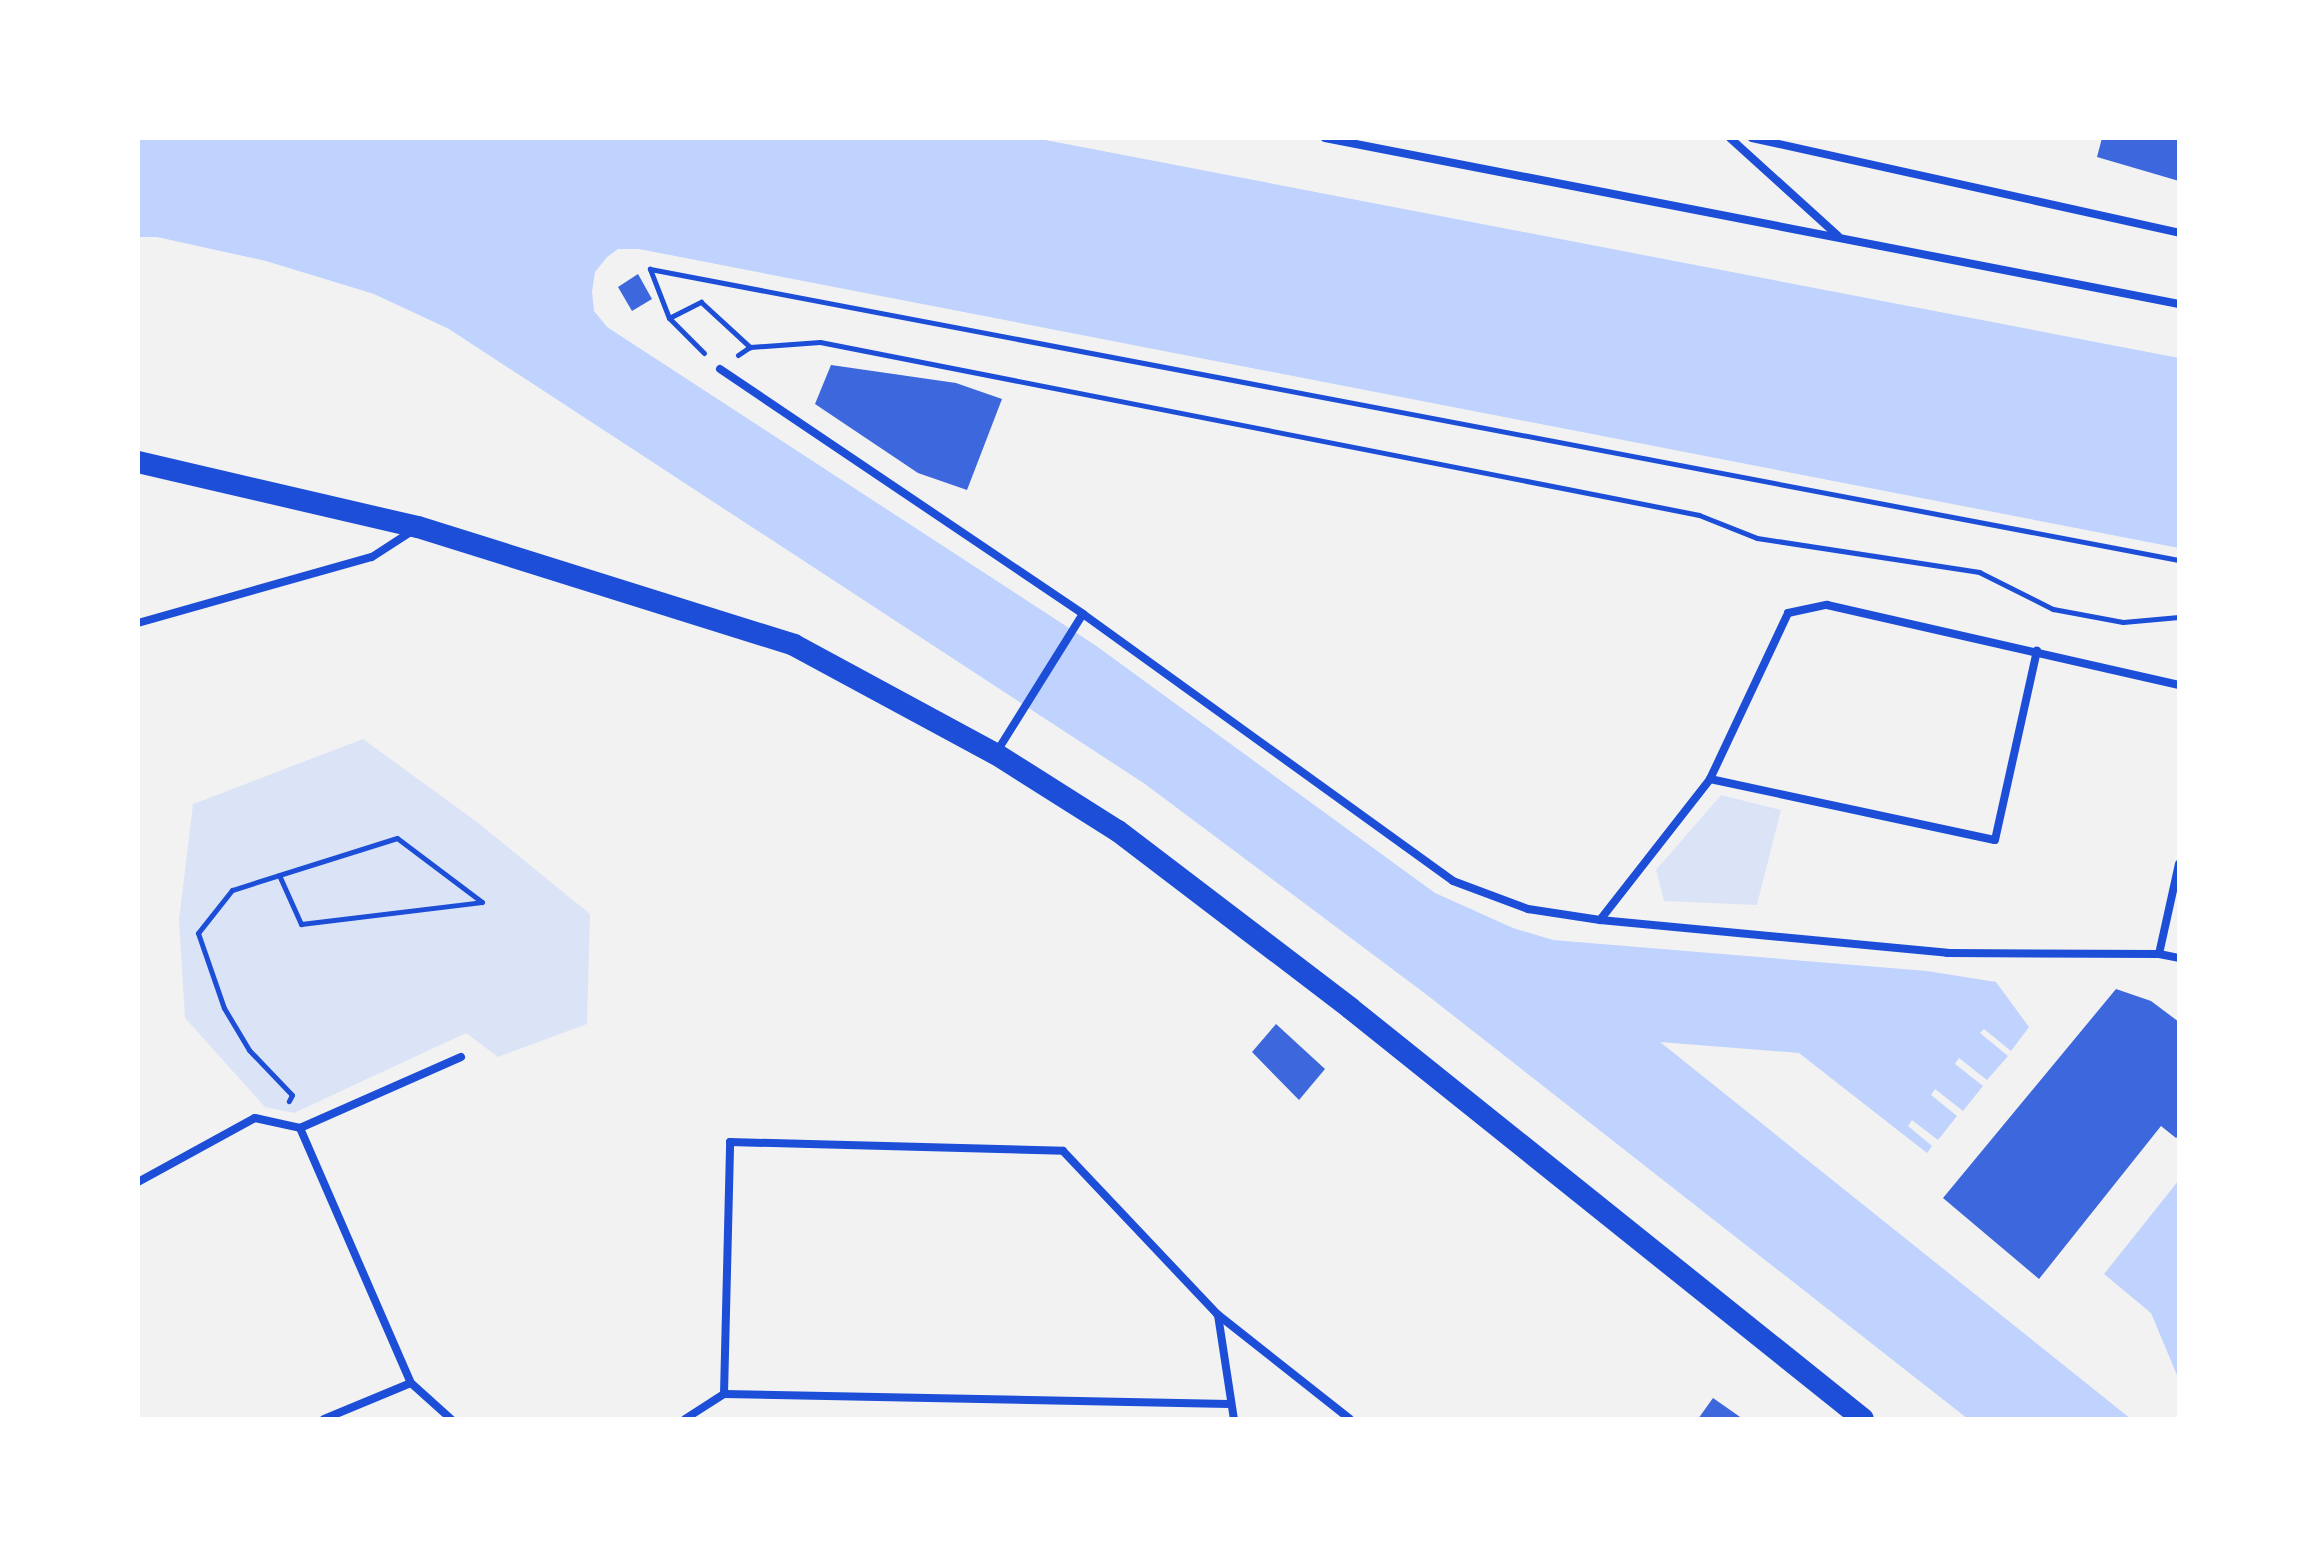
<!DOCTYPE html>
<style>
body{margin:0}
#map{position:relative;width:2317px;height:1557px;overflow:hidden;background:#f2f2f2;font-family:Ubuntu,sans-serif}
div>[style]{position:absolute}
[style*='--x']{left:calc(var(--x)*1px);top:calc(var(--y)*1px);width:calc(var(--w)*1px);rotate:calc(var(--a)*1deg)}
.green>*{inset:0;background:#dbe4f7}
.water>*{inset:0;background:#bfd3fe}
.building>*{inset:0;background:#3d67dc}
.path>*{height:5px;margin:-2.5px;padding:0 2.5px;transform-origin:2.5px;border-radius:2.5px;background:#1d4ed8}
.minor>*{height:8px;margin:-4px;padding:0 4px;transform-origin:4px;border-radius:4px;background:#1d4ed8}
.trunk>*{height:22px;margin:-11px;padding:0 11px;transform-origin:11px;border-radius:11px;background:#1d4ed8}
span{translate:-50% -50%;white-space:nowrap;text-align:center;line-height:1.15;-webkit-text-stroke:6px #fff;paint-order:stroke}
.frame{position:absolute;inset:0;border:140px solid #fff;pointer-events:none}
</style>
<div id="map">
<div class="green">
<div style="clip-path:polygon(363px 739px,477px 822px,590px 914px,587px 1024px,498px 1057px,466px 1033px,294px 1113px,265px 1107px,185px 1018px,179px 920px,193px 804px)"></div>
<div style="clip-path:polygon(1721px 795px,1781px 810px,1757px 905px,1664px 901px,1656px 870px)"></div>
</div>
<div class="water">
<div style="clip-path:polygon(138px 138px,1035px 138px,2179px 358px,2179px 548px,639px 249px,618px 249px,607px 257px,595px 272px,592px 292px,594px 311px,607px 327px,1095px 645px,1435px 893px,1513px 928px,1553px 940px,1927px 971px,1996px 982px,2029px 1027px,2011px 1051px,1984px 1029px,1980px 1033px,2008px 1056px,1987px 1080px,1959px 1058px,1955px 1064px,1983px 1086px,1963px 1111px,1935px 1089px,1931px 1095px,1957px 1116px,1938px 1140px,1912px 1120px,1908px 1126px,1932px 1146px,1927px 1153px,1799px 1053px,1660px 1042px,2131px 1419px,1968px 1419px,1427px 995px,1145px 784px,449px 329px,374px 294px,266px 261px,157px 237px,138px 237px)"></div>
<div style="clip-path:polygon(2179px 1180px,2179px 1380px,2151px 1313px,2104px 1274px)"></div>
</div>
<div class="building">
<div style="clip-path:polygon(2102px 138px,2179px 138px,2179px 181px,2097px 157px)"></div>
<div style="clip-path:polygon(638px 274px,652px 299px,632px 311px,618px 287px)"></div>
<div style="clip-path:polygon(831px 365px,956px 383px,1002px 399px,967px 490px,918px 473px,815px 404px)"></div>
<div style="clip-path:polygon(2116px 989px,2151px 1001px,2179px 1022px,2179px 1135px,2176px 1138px,2161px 1126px,2039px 1279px,1943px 1198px)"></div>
<div style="clip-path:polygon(1276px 1024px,1325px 1069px,1299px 1100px,1252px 1052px)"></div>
<div style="clip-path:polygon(1713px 1398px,1743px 1419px,1698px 1419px)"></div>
</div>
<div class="path">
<div style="--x:669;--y:318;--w:36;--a:-27"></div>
<div style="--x:701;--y:302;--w:67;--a:42.6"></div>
<div style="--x:704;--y:353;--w:49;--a:-135"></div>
<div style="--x:669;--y:318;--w:53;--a:-111.2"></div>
<div style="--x:650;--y:269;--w:1556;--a:10.78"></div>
<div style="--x:738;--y:355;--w:14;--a:-34"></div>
<div style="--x:750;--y:347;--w:70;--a:-4.1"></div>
<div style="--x:820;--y:342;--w:896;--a:11.13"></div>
<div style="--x:1699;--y:515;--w:62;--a:21.6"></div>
<div style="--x:1757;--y:538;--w:225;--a:8.7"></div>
<div style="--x:1979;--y:572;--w:83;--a:26.6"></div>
<div style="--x:2053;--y:609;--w:71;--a:10.5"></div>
<div style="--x:2123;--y:622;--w:56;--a:-5.1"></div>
<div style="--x:279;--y:875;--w:54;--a:65.8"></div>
<div style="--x:301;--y:924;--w:182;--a:-6.9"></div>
<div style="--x:482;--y:902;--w:106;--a:-143"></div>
<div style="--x:397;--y:838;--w:173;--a:162.5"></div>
<div style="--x:232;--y:890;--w:55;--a:128.3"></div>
<div style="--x:198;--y:933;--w:79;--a:70.9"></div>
<div style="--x:224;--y:1008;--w:49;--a:59.2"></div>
<div style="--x:249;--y:1050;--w:62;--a:46.3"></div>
<div style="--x:292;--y:1095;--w:7;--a:117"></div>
</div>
<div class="minor">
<div style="--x:1325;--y:138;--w:870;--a:11"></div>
<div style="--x:1730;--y:138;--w:146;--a:42.2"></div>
<div style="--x:1752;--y:138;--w:437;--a:12.5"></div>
<div style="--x:720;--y:369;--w:438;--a:34"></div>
<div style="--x:1083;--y:614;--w:456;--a:35.8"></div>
<div style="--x:1453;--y:881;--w:80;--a:20.5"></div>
<div style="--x:1528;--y:909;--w:73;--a:8.7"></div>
<div style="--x:1600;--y:920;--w:349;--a:5.4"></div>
<div style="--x:1947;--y:953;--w:212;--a:0.3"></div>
<div style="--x:2159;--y:954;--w:20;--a:11"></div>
<div style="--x:138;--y:623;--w:243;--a:-15.8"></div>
<div style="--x:372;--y:557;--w:48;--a:-33"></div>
<div style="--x:996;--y:753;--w:164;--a:-58"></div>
<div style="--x:1710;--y:779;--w:291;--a:12.1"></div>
<div style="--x:1995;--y:840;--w:194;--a:-77.5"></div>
<div style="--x:1600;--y:920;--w:179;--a:-52"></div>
<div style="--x:1710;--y:779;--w:183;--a:-64.8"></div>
<div style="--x:1788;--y:613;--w:40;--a:-12"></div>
<div style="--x:1827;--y:605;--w:361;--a:12.8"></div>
<div style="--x:2159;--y:954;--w:92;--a:-77.5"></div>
<div style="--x:300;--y:1128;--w:176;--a:-23.8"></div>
<div style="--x:138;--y:1182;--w:133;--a:-28.7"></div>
<div style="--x:255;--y:1118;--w:46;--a:12.5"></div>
<div style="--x:300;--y:1128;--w:278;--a:66.5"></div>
<div style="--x:1218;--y:1315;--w:105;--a:81.3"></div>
<div style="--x:1229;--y:1404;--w:505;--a:-178.87"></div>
<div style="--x:724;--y:1394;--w:252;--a:-88.6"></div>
<div style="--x:730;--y:1142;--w:333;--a:1.5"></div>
<div style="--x:1063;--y:1151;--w:224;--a:46.6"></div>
<div style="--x:1217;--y:1314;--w:169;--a:38.3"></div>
<div style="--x:324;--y:1419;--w:94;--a:-22.5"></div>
<div style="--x:411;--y:1383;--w:54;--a:42"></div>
<div style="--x:685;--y:1419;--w:46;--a:-32.7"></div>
</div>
<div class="trunk">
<div style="--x:138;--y:462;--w:287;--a:13.1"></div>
<div style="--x:418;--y:527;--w:394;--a:17.4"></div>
<div style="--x:794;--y:645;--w:230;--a:28.4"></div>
<div style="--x:996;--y:754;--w:144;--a:32.3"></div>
<div style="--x:1118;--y:831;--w:292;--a:37.3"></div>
<div style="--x:1350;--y:1008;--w:657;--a:38.7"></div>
</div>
<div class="frame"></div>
</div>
